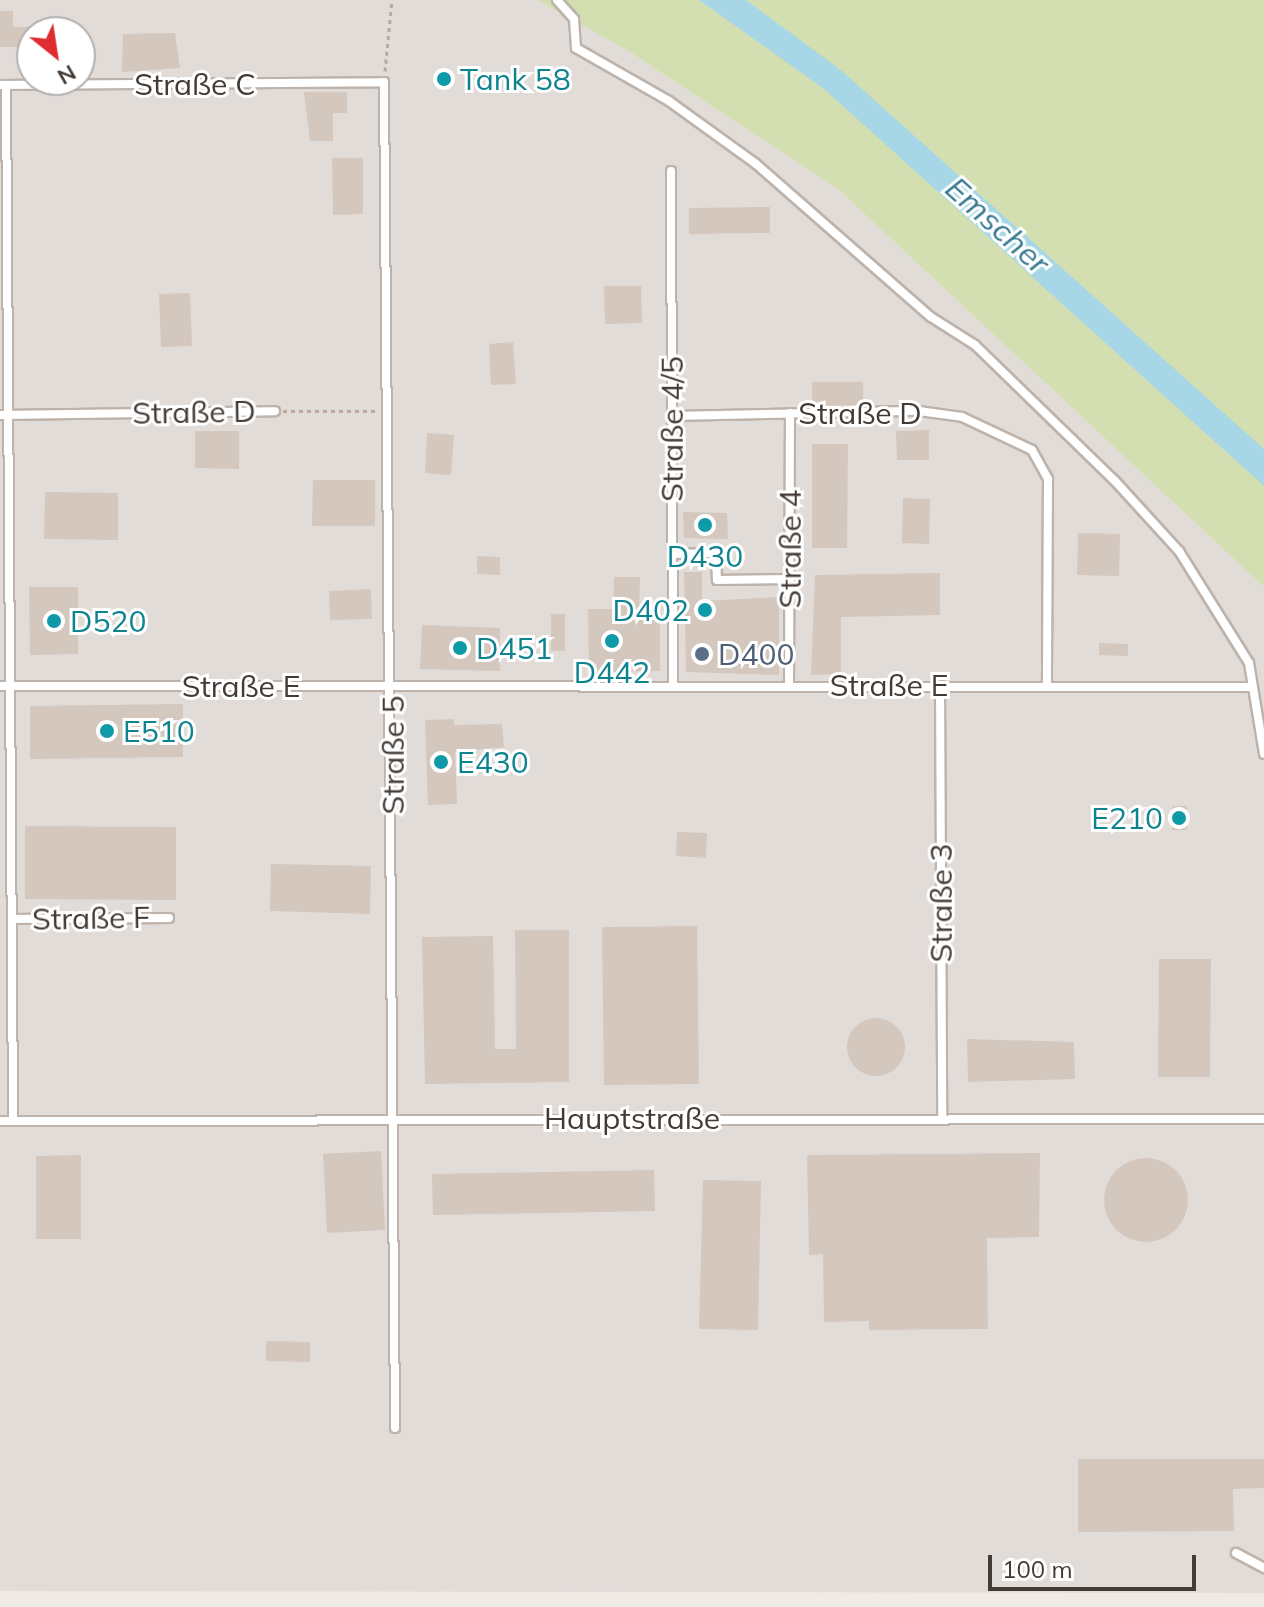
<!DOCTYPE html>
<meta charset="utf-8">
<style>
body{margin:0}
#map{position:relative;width:1264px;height:1607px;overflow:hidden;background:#f0eae4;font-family:Mulish,sans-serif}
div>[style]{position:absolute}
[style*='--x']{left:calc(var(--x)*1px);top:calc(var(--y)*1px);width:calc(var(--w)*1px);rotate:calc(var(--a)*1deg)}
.industrial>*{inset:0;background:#e2dcd9}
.green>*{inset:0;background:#d3dfb1}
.water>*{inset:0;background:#a7d7e6}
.building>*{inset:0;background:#d3c7be}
.round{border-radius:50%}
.path>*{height:3px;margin-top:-1.5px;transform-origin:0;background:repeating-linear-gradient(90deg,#baa99b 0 4px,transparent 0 8px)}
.roads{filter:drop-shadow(2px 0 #bdb3ab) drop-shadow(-2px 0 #bdb3ab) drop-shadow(0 2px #bdb3ab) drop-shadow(0 -2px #bdb3ab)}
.lane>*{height:8px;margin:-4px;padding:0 4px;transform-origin:4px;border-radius:4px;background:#fff}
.dots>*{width:22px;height:22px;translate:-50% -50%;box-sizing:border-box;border:4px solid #fff;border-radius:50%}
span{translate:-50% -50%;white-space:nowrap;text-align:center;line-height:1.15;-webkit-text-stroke:6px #fff;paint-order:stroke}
.culture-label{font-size:30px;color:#0d838f}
.left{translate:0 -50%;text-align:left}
.right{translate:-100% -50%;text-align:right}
.street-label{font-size:30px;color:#413a35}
.service-label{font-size:30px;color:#4e5e75}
.water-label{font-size:32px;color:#387a91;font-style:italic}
.north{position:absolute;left:16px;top:16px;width:80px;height:80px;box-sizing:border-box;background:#fff;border:2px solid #b3b0ae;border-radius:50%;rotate:150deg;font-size:22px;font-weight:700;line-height:32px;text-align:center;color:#413a35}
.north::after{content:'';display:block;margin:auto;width:28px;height:36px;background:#df2c30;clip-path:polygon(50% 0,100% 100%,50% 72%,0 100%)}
.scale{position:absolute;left:988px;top:1555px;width:208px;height:36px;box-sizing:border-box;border:4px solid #413a35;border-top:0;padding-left:10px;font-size:24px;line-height:28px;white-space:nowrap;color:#413a35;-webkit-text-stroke:6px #fff;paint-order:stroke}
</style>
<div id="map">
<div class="industrial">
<div style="clip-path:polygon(evenodd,0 0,537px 0,628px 51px,839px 190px,1264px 587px,1264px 1593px,0 1591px,0 0,32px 32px,80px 32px,80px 80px,32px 80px,32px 32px)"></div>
</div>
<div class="green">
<div style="clip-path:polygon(537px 0,1264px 0,1264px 587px,839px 190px,628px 51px)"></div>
</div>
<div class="water">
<div style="clip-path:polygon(699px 0,746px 0,842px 71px,1264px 449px,1264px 486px,824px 89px)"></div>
</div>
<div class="building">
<div style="clip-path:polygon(0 11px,13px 11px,13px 27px,32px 27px,32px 47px,0 47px)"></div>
<div style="clip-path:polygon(175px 33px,180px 68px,122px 72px,123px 34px)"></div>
<div style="clip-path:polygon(304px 92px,347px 92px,347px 113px,333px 113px,333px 141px,310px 141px)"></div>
<div style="clip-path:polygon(332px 158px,363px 158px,363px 214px,333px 215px)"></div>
<div style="clip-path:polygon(770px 207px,770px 233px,689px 234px,689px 208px)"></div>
<div style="clip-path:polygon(604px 286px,641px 286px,642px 323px,605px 324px)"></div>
<div style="clip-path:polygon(190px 293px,192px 346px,161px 347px,159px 294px)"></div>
<div style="clip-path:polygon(513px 342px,516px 384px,491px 385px,489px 344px)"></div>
<div style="clip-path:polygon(812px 382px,863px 382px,863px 405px,812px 406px)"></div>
<div style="clip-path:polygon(929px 430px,929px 460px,897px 460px,896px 431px)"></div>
<div style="clip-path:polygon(195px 431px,239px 431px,239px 469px,195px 468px)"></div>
<div style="clip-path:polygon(427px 433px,454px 435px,451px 475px,425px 473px)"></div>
<div style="clip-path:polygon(812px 444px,848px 444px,847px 548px,812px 548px)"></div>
<div style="clip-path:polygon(313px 480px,375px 480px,375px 526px,312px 526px)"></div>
<div style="clip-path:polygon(45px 492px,118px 493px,118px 540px,44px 539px)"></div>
<div style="clip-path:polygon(903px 498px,930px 499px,929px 544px,902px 543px)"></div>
<div style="clip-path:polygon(683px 512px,727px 513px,728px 539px,684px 538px)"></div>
<div style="clip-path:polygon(1078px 533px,1120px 534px,1119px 576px,1077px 575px)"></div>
<div style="clip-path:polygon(477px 556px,500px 557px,500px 575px,477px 574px)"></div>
<div style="clip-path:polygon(684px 572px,702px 572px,702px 601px,779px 597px,779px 675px,686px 672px)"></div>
<div style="clip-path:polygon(940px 573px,940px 615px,841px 617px,841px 674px,811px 675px,815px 575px)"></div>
<div style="clip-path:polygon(614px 577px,640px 577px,639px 609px,660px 610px,660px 671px,589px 672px,588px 609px,613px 609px)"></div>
<div style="clip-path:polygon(29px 587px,78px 587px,78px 654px,30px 655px)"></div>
<div style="clip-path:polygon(371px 589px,372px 619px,330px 620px,329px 591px)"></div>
<div style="clip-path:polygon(551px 614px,565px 614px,565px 651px,551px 651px)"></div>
<div style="clip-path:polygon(422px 625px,500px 628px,500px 671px,420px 669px)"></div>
<div style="clip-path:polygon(1099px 643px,1128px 644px,1128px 656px,1099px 655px)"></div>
<div style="clip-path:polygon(183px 704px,183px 757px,30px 759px,30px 706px)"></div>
<div style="clip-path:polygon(454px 719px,454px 725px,502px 724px,504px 747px,455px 752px,457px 804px,428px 805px,425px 720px)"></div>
<div style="clip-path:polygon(1172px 806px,1187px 806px,1187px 830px,1172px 830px)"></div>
<div style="clip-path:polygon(25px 826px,176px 827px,176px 900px,25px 899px)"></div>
<div style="clip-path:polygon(677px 832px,707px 833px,706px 858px,676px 856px)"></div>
<div style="clip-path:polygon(271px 864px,371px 866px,370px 914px,270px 911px)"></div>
<div style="clip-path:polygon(697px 926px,699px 1084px,604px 1085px,602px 927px)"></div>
<div style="clip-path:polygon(515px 930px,569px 930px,569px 1082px,425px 1084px,422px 937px,493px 936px,495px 1049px,516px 1049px)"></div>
<div style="clip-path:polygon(1159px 959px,1211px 959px,1210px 1077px,1158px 1077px)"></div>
<div class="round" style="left:847px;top:1018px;width:58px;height:58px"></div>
<div style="clip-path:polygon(967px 1039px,1074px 1042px,1075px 1079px,968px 1082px)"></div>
<div style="clip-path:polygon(381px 1151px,385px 1230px,327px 1233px,323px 1154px)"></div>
<div style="clip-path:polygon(1040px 1153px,1039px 1237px,987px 1238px,988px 1329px,869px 1330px,869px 1321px,824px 1322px,823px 1254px,809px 1255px,807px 1155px)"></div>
<div style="clip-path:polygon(81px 1155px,81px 1239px,36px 1239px,36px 1156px)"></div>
<div class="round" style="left:1104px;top:1158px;width:84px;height:84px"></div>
<div style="clip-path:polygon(654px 1170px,655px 1211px,433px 1215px,432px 1174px)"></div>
<div style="clip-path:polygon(703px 1180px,761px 1181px,758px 1330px,699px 1329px)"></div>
<div style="clip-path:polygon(266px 1341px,310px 1342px,310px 1362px,266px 1361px)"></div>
<div style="clip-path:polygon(1078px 1459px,1264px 1459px,1264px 1488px,1233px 1489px,1234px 1531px,1078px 1532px)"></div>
</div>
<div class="path">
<div style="--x:385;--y:71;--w:71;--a:-84.4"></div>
<div style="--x:283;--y:411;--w:92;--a:0"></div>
</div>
<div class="roads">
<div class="lane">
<div style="--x:557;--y:0;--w:25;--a:48"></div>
<div style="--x:574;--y:19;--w:29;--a:86"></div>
<div style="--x:576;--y:48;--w:107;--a:29.7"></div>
<div style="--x:669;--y:101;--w:107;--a:35.9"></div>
<div style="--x:756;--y:164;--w:232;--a:41.2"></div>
<div style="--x:931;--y:317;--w:52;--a:32.5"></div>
<div style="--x:975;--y:345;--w:195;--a:44.2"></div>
<div style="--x:1115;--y:481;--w:95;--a:47.6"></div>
<div style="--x:1179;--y:551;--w:132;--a:58"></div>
<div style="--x:1249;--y:663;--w:92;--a:80.6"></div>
<div style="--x:0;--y:85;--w:384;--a:-0.4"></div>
<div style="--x:384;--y:82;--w:1346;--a:89.53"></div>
<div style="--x:6;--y:85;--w:1036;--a:89.61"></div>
<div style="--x:671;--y:171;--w:515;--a:89.78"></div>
<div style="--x:0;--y:415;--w:275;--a:-0.8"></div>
<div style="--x:672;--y:416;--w:247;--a:-1.2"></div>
<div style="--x:919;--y:411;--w:43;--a:7.9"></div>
<div style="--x:962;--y:417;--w:77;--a:25.2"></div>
<div style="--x:1032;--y:450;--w:33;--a:61"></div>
<div style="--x:1048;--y:479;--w:206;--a:90.3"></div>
<div style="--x:672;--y:554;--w:44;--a:-1.3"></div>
<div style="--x:716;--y:553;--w:27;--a:88"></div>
<div style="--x:717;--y:580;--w:73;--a:-0.8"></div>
<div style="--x:940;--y:685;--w:435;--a:89.7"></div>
<div style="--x:0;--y:686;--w:1250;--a:0.05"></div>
<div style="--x:789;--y:686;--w:273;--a:-89.8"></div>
<div style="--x:12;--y:919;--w:157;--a:-0.4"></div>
<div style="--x:0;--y:1121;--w:1264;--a:-0.09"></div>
<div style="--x:1236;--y:1553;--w:32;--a:28"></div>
</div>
</div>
<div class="dots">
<div style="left:444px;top:79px;background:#0f9aa8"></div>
<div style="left:705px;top:525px;background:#0f9aa8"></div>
<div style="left:705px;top:610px;background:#0f9aa8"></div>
<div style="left:54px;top:621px;background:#0f9aa8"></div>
<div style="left:612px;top:641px;background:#0f9aa8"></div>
<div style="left:460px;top:648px;background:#0f9aa8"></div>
<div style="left:702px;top:654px;background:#5c6f8a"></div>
<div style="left:107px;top:731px;background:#0f9aa8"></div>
<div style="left:441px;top:762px;background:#0f9aa8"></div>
<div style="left:1179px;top:818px;background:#0f9aa8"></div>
</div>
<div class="culture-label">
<span class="left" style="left:460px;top:79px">Tank 58</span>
<span style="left:705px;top:556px">D430</span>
<span class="right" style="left:689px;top:610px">D402</span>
<span class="left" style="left:70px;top:621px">D520</span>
<span class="left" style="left:476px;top:648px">D451</span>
<span style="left:612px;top:672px">D442</span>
<span class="left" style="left:123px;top:731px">E510</span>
<span class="left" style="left:457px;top:762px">E430</span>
<span class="right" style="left:1163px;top:818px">E210</span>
</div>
<div class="street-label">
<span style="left:195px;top:84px">Straße C</span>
<span style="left:194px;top:412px;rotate:-1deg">Straße D</span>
<span style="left:860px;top:413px">Straße D</span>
<span style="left:672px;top:429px;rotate:-90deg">Straße 4/5</span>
<span style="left:790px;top:549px;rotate:-90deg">Straße 4</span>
<span style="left:889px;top:685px">Straße E</span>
<span style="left:241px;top:686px">Straße E</span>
<span style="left:393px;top:755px;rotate:-90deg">Straße 5</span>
<span style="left:941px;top:903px;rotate:-90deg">Straße 3</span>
<span style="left:91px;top:918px;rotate:-1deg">Straße F</span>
<span style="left:632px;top:1118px">Hauptstraße</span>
</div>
<div class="service-label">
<span class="left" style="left:718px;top:654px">D400</span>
</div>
<div class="water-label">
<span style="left:998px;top:225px;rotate:42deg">Emscher</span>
</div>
<div class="north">N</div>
<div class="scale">100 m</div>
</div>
